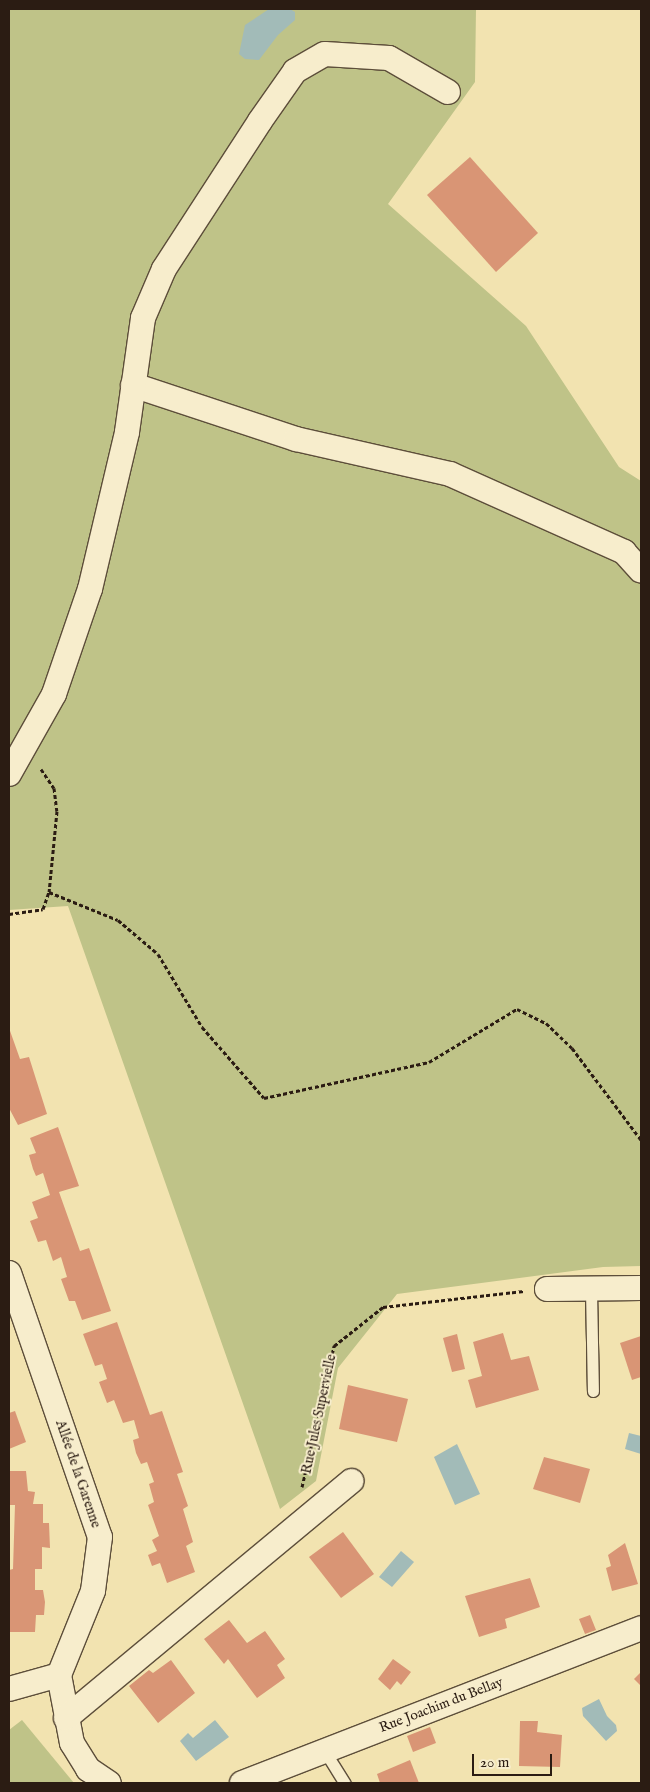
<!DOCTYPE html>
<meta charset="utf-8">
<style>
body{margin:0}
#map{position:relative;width:650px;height:1792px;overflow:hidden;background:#f2e3b0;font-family:"IM FELL English",serif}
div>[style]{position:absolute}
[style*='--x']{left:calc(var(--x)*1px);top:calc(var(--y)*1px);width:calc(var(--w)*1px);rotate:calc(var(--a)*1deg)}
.green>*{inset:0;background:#bfc388}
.water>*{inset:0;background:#a2bbb8}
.building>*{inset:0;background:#d99575}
.path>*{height:3px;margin-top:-1.5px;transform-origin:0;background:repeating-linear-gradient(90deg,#2b1c13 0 4px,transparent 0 6.5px)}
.roads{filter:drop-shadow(1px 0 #5d4e3a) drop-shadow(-1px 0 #5d4e3a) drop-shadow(0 1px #5d4e3a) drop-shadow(0 -1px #5d4e3a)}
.service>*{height:11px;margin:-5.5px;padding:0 5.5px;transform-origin:5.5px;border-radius:5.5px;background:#f7edcc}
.minor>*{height:24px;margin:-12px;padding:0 12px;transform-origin:12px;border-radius:12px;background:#f7edcc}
span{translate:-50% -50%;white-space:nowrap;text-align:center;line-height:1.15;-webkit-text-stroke:4px #f7edcc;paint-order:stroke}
.street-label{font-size:14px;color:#2b1c13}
.frame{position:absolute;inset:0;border:10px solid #2b1c13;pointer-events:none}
.scale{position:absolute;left:472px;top:1754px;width:80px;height:22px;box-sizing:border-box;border:2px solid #2b1c13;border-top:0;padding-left:6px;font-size:15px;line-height:18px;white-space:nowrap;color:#2b1c13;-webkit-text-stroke:4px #f7edcc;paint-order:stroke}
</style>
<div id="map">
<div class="green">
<div style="clip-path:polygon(9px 9px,476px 9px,475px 82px,388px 204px,526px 326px,619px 467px,641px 481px,641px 1266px,603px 1267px,397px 1294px,338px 1368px,316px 1481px,280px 1509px,68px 906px,9px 910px)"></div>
<div style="clip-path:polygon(22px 1720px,74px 1783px,9px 1783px,9px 1730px)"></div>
</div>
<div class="water">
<div style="clip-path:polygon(269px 9px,290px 9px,295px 12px,295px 20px,278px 35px,259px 60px,245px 59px,239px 54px,245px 25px)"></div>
<div style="clip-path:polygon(629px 1433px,641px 1436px,641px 1454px,625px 1449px)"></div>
<div style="clip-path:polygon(457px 1444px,480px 1494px,455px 1505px,434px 1457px)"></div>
<div style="clip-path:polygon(401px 1551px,414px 1562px,392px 1587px,379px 1577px)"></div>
<div style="clip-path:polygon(599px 1699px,607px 1716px,616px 1725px,617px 1731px,606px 1741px,583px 1716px,582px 1708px)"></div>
<div style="clip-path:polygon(215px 1720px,229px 1737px,196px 1761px,180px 1741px,188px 1733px,193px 1738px)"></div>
</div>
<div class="building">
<div style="clip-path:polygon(470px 157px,538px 233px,496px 272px,427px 195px)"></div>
<div style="clip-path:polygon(9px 1028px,20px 1059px,29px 1057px,47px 1114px,18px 1125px,9px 1108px)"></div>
<div style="clip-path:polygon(58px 1127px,79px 1186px,59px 1192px,80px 1251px,89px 1248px,111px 1311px,82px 1320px,75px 1301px,69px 1301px,61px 1279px,67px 1277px,61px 1257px,53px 1261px,46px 1240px,38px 1242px,30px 1221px,38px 1218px,32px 1202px,50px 1195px,43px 1173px,36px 1176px,33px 1169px,29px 1155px,36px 1153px,30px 1138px)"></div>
<div style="clip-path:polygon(117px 1322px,150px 1415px,162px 1411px,183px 1472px,177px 1474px,188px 1506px,183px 1509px,193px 1542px,186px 1546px,195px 1572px,167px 1583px,160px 1563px,152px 1566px,148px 1555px,157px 1551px,152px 1540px,159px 1536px,148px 1505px,154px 1502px,149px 1484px,154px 1482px,147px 1462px,141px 1464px,136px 1453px,133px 1440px,139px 1438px,134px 1420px,123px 1423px,114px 1400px,107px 1403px,99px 1382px,107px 1379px,102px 1364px,95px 1366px,83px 1334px)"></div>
<div style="clip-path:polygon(503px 1333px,511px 1360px,529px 1356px,539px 1390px,476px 1408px,468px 1380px,482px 1376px,473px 1342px)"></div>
<div style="clip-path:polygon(457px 1334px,465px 1369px,452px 1372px,443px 1338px)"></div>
<div style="clip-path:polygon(641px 1336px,641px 1377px,632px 1380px,620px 1343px)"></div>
<div style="clip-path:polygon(348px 1385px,408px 1399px,397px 1442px,339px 1429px)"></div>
<div style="clip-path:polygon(15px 1411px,26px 1442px,9px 1449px,9px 1413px)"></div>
<div style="clip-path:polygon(544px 1457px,590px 1469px,580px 1503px,533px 1489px)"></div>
<div style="clip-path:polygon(9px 1471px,26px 1471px,28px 1491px,35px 1492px,33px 1504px,43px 1504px,43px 1523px,49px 1523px,50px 1548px,42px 1547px,42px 1569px,35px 1569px,35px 1590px,43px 1590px,45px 1602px,44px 1615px,36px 1615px,35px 1632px,9px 1632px,9px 1570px,13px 1569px,15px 1505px,9px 1505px)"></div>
<div style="clip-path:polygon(343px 1532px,374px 1574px,341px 1598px,309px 1557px)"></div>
<div style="clip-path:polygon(625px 1543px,638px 1584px,612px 1591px,606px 1568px,611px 1566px,608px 1555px)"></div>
<div style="clip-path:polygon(530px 1578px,540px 1607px,505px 1619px,507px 1628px,479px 1637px,465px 1596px)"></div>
<div style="clip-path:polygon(590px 1615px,596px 1630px,585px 1634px,579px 1619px)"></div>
<div style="clip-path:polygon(229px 1620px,247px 1643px,265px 1631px,285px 1659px,277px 1665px,285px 1678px,257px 1698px,228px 1659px,224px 1664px,204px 1639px)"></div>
<div style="clip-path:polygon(393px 1659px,411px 1672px,401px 1685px,397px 1681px,390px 1690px,378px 1679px)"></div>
<div style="clip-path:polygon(171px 1660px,195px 1693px,158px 1723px,129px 1686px,149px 1670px,153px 1673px)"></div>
<div style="clip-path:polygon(641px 1672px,641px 1686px,634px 1679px)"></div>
<div style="clip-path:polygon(520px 1721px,538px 1721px,537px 1732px,562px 1735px,560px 1767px,519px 1766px)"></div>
<div style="clip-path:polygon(430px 1727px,436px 1743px,413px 1752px,407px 1736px)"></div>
<div style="clip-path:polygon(410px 1760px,419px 1783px,380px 1783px,377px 1774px)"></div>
</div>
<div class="path">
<div style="--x:41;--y:769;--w:23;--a:56"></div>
<div style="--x:54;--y:788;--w:23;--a:83"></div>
<div style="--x:57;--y:811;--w:81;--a:95.6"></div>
<div style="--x:49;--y:892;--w:74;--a:22.1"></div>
<div style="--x:118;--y:920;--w:52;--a:40.4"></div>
<div style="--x:158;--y:954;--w:85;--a:58.9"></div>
<div style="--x:202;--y:1027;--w:94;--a:48.9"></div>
<div style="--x:264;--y:1098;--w:169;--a:-12.3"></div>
<div style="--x:429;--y:1062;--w:103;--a:-31.1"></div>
<div style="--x:517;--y:1009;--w:32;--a:26"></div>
<div style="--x:546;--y:1023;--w:36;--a:44"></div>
<div style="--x:572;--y:1048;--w:115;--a:53.1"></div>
<div style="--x:9;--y:914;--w:34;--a:-8"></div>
<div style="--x:43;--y:909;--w:18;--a:-71"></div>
<div style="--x:302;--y:1487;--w:145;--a:-77.2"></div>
<div style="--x:334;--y:1346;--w:63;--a:-38.5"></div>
<div style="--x:383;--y:1307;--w:142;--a:-6.5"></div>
</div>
<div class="roads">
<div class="service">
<div style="--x:591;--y:1290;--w:101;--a:88.9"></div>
<div style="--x:324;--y:1750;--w:39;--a:58"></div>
</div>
<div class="minor">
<div style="--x:133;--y:385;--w:172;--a:18.3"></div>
<div style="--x:296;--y:439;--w:158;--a:12.8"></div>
<div style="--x:450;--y:474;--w:191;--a:24.1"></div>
<div style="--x:624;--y:552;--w:25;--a:48"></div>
<div style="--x:9;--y:774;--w:92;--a:-60.6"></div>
<div style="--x:54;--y:694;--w:111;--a:-71.1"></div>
<div style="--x:90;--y:589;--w:161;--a:-76.7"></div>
<div style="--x:127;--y:432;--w:115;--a:-82"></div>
<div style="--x:143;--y:318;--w:53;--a:-66.8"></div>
<div style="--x:164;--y:269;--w:176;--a:-57"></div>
<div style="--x:260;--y:121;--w:61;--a:-55"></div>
<div style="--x:295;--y:71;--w:34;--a:-30"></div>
<div style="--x:325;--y:54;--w:64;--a:3.6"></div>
<div style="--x:389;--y:58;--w:68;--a:30"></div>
<div style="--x:9;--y:1273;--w:279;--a:71"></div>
<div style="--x:100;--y:1537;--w:54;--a:97.4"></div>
<div style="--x:93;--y:1591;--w:91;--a:112"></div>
<div style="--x:547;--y:1289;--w:94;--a:-0.6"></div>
<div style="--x:59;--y:1675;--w:69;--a:79.2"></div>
<div style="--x:72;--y:1743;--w:31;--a:58"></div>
<div style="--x:88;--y:1769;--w:25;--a:34"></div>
<div style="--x:9;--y:1689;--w:52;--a:-15.6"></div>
<div style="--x:66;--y:1718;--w:371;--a:-39.7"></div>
<div style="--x:242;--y:1783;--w:428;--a:-21.2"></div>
</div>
</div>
<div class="street-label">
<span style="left:319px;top:1414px;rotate:-78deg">Rue Jules Supervielle</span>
<span style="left:78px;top:1474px;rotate:71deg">Allée de la Garenne</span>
<span style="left:441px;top:1705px;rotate:-21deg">Rue Joachim du Bellay</span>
</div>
<div class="frame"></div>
<div class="scale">20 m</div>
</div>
